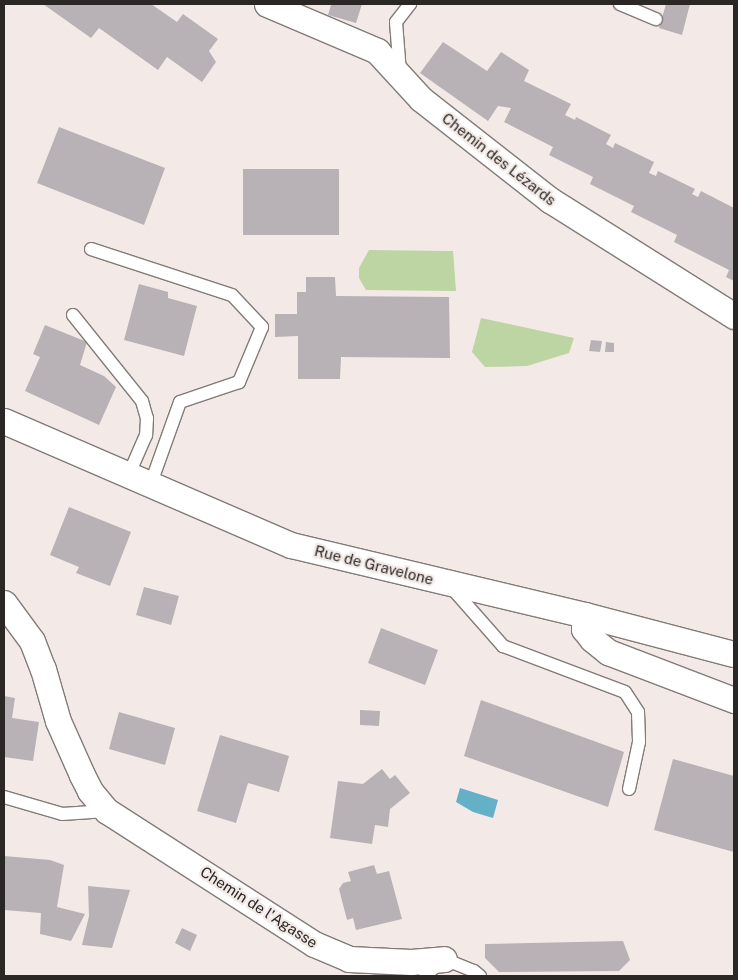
<!DOCTYPE html>
<meta charset="utf-8">
<style>
body{margin:0}
#map{position:relative;width:738px;height:980px;overflow:hidden;background:#f3eae7;font-family:"Public Sans",sans-serif}
div>[style]{position:absolute}
[style*='--x']{left:calc(var(--x)*1px);top:calc(var(--y)*1px);width:calc(var(--w)*1px);rotate:calc(var(--a)*1deg)}
.green>*{inset:0;background:#bdd4a3}
.water>*{inset:0;background:#64b0c6}
.building>*{inset:0;background:#b8b1b6}
.roads{filter:drop-shadow(1px 0 #827b78) drop-shadow(-1px 0 #827b78) drop-shadow(0 1px #827b78) drop-shadow(0 -1px #827b78)}
.service>*{height:12px;margin:-6px;padding:0 6px;transform-origin:6px;border-radius:6px;background:#fff}
.minor>*{height:25px;margin:-12.5px;padding:0 12.5px;transform-origin:12.5px;border-radius:12.5px;background:#fff}
span{translate:-50% -50%;white-space:nowrap;text-align:center;line-height:1.15;-webkit-text-stroke:4.5px #f3eae7;paint-order:stroke}
.street-label{font-size:15px;color:#2a2725}
.frame{position:absolute;inset:0;border:5px solid #2a2725;pointer-events:none}
</style>
<div id="map">
<div class="green">
<div style="clip-path:polygon(369px 250px,453px 251px,456px 291px,366px 290px,359px 278px,359px 268px)"></div>
<div style="clip-path:polygon(481px 318px,574px 338px,569px 353px,527px 366px,485px 367px,472px 352px)"></div>
</div>
<div class="water">
<div style="clip-path:polygon(460px 788px,498px 800px,493px 818px,473px 812px,456px 802px)"></div>
</div>
<div class="building">
<div style="clip-path:polygon(43px 4px,151px 4px,177px 22px,183px 14px,218px 39px,209px 51px,216px 62px,202px 82px,167px 57px,158px 70px,99px 28px,91px 38px)"></div>
<div style="clip-path:polygon(328px 4px,362px 4px,356px 23px,328px 15px,331px 5px)"></div>
<div style="clip-path:polygon(666px 4px,690px 4px,682px 35px,659px 28px)"></div>
<div style="clip-path:polygon(443px 42px,487px 71px,501px 52px,529px 70px,524px 81px,571px 104px,565px 115px,575px 120px,576px 117px,611px 135px,606px 144px,613px 148px,615px 143px,654px 162px,649px 173px,656px 176px,658px 171px,695px 189px,692px 194px,698px 197px,701px 191px,734px 208px,734px 281px,726px 277px,729px 270px,674px 242px,677px 235px,631px 212px,634px 206px,590px 184px,593px 177px,549px 155px,553px 147px,504px 122px,511px 108px,498px 106px,488px 121px,420px 73px)"></div>
<div style="clip-path:polygon(59px 127px,165px 168px,144px 225px,37px 183px)"></div>
<div style="clip-path:polygon(243px 169px,339px 169px,339px 235px,243px 235px)"></div>
<div style="clip-path:polygon(306px 277px,335px 277px,336px 296px,449px 297px,450px 358px,341px 357px,340px 379px,298px 379px,298px 336px,275px 337px,275px 314px,297px 314px,297px 292px,306px 292px)"></div>
<div style="clip-path:polygon(139px 284px,168px 292px,168px 298px,197px 306px,184px 356px,124px 340px)"></div>
<div style="clip-path:polygon(45px 325px,87px 342px,80px 365px,104px 376px,116px 387px,99px 425px,25px 391px,40px 357px,33px 354px)"></div>
<div style="clip-path:polygon(591px 340px,602px 341px,600px 352px,589px 351px)"></div>
<div style="clip-path:polygon(606px 342px,614px 343px,614px 352px,605px 352px)"></div>
<div style="clip-path:polygon(69px 507px,131px 532px,110px 586px,76px 573px,79px 567px,50px 555px)"></div>
<div style="clip-path:polygon(144px 587px,179px 596px,171px 625px,136px 615px)"></div>
<div style="clip-path:polygon(381px 628px,438px 650px,425px 685px,368px 663px)"></div>
<div style="clip-path:polygon(4px 696px,15px 698px,12px 718px,39px 722px,33px 761px,4px 757px)"></div>
<div style="clip-path:polygon(481px 700px,624px 752px,608px 807px,464px 756px)"></div>
<div style="clip-path:polygon(360px 710px,380px 711px,379px 726px,360px 725px)"></div>
<div style="clip-path:polygon(119px 712px,175px 728px,165px 765px,109px 749px)"></div>
<div style="clip-path:polygon(220px 735px,289px 756px,279px 792px,248px 783px,236px 823px,197px 811px)"></div>
<div style="clip-path:polygon(673px 759px,734px 776px,734px 852px,654px 830px)"></div>
<div style="clip-path:polygon(382px 769px,390px 779px,395px 775px,410px 793px,390px 809px,388px 827px,375px 825px,372px 844px,330px 838px,338px 781px,363px 784px)"></div>
<div style="clip-path:polygon(4px 856px,50px 860px,64px 865px,57px 907px,85px 914px,71px 941px,40px 934px,41px 913px,4px 910px)"></div>
<div style="clip-path:polygon(374px 865px,377px 874px,389px 871px,402px 919px,356px 930px,353px 918px,347px 920px,339px 889px,343px 883px,351px 881px,348px 872px)"></div>
<div style="clip-path:polygon(88px 886px,130px 890px,112px 948px,82px 945px,89px 916px)"></div>
<div style="clip-path:polygon(182px 928px,197px 935px,190px 951px,175px 943px)"></div>
<div style="clip-path:polygon(623px 941px,630px 960px,619px 971px,499px 972px,485px 958px,485px 944px)"></div>
</div>
<div class="roads">
<div class="service">
<div style="--x:620;--y:4;--w:39;--a:23"></div>
<div style="--x:400;--y:72;--w:50;--a:-94.6"></div>
<div style="--x:396;--y:22;--w:23;--a:-52"></div>
<div style="--x:91;--y:249;--w:148;--a:18.1"></div>
<div style="--x:232;--y:295;--w:44;--a:46.8"></div>
<div style="--x:262;--y:327;--w:60;--a:112.7"></div>
<div style="--x:239;--y:382;--w:62;--a:161.3"></div>
<div style="--x:180;--y:402;--w:86;--a:109.7"></div>
<div style="--x:73;--y:315;--w:110;--a:51.3"></div>
<div style="--x:142;--y:401;--w:18;--a:74"></div>
<div style="--x:147;--y:418;--w:17;--a:93"></div>
<div style="--x:146;--y:435;--w:43;--a:113.6"></div>
<div style="--x:451;--y:587;--w:79;--a:48.6"></div>
<div style="--x:503;--y:646;--w:130;--a:20.7"></div>
<div style="--x:625;--y:692;--w:24;--a:57"></div>
<div style="--x:638;--y:712;--w:30;--a:88"></div>
<div style="--x:639;--y:742;--w:48;--a:102"></div>
<div style="--x:4;--y:797;--w:60;--a:16.3"></div>
<div style="--x:62;--y:814;--w:45;--a:-3.8"></div>
<div style="--x:425;--y:976;--w:25;--a:-42"></div>
<div style="--x:444;--y:959;--w:32;--a:22"></div>
<div style="--x:474;--y:971;--w:8;--a:40"></div>
</div>
<div class="minor">
<div style="--x:267;--y:4;--w:120;--a:23.1"></div>
<div style="--x:377;--y:51;--w:65;--a:47.5"></div>
<div style="--x:421;--y:99;--w:164;--a:38.1"></div>
<div style="--x:550;--y:200;--w:218;--a:32.2"></div>
<div style="--x:4;--y:421;--w:313;--a:23.4"></div>
<div style="--x:291;--y:545;--w:302;--a:13.4"></div>
<div style="--x:585;--y:615;--w:154;--a:14.7"></div>
<div style="--x:4;--y:603;--w:47;--a:53.6"></div>
<div style="--x:32;--y:641;--w:30;--a:69"></div>
<div style="--x:43;--y:669;--w:54;--a:73.9"></div>
<div style="--x:58;--y:721;--w:59;--a:66"></div>
<div style="--x:82;--y:775;--w:18;--a:63"></div>
<div style="--x:90;--y:791;--w:26;--a:50"></div>
<div style="--x:107;--y:811;--w:246;--a:32.7"></div>
<div style="--x:314;--y:944;--w:38;--a:23"></div>
<div style="--x:349;--y:959;--w:62;--a:2.8"></div>
<div style="--x:411;--y:962;--w:33;--a:-5"></div>
<div style="--x:585;--y:615;--w:14;--a:94"></div>
<div style="--x:584;--y:629;--w:13;--a:51"></div>
<div style="--x:592;--y:639;--w:21;--a:39"></div>
<div style="--x:608;--y:652;--w:135;--a:20.9"></div>
</div>
</div>
<div class="street-label">
<span style="left:499px;top:159px;rotate:38deg">Chemin des Lézards</span>
<span style="left:374px;top:565px;rotate:14deg">Rue de Gravelone</span>
<span style="left:259px;top:907px;rotate:33deg">Chemin de l'Agasse</span>
</div>
<div class="frame"></div>
</div>
